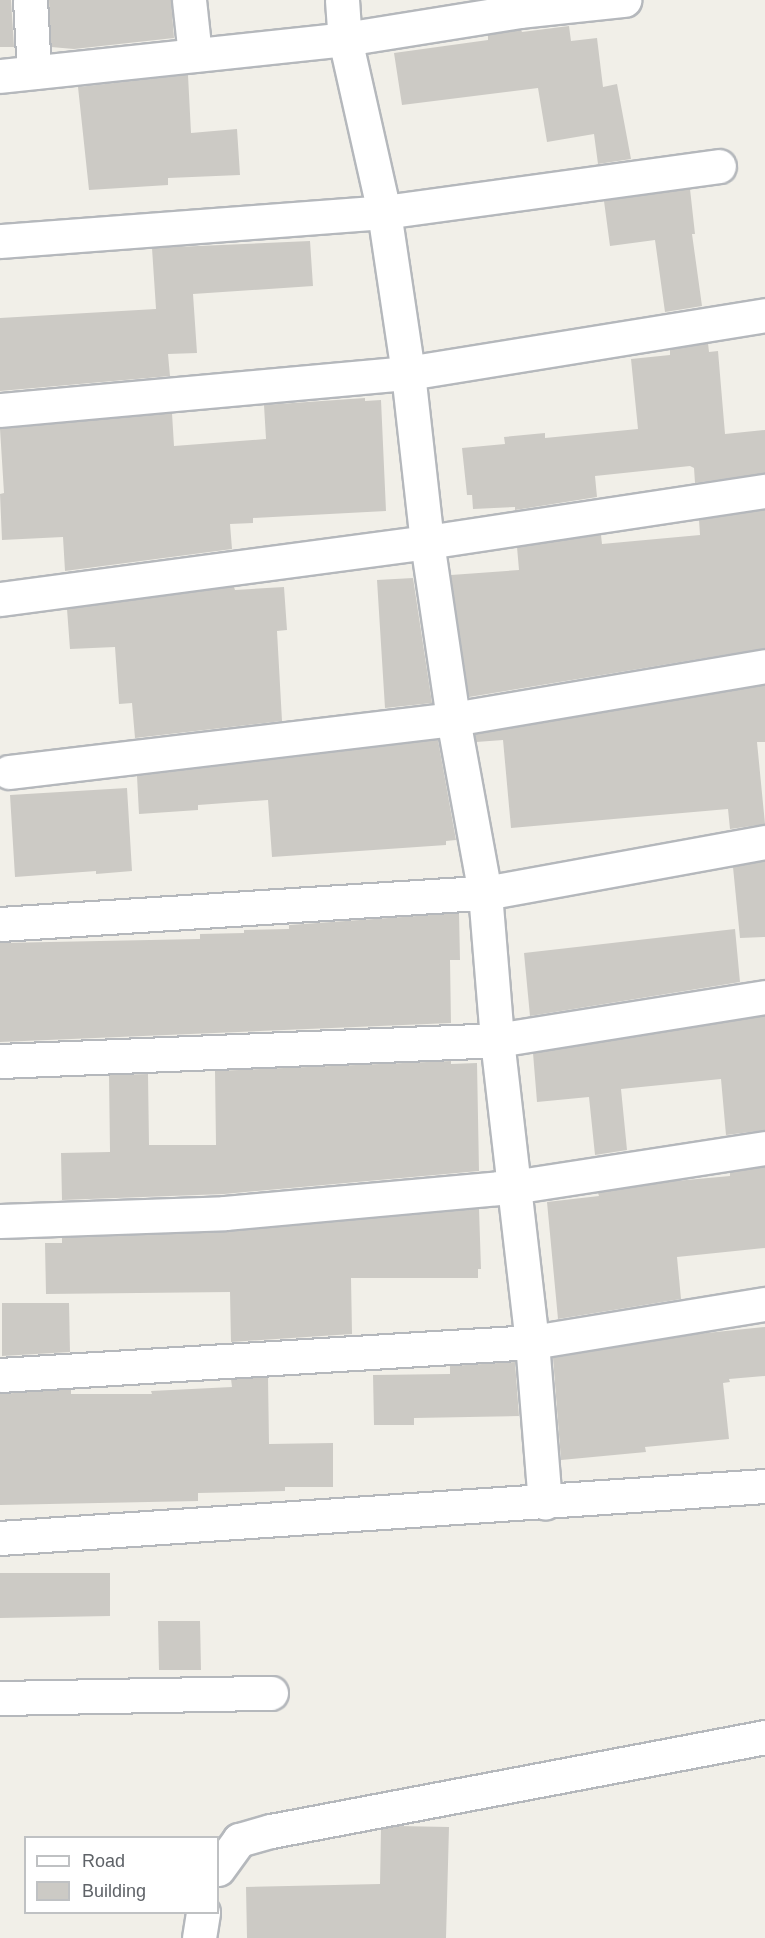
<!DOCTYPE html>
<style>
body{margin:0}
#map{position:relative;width:765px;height:1938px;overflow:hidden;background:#f1efe8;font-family:Arial,sans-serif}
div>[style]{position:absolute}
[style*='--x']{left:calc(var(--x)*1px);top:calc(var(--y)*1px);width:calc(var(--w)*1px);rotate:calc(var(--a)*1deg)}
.building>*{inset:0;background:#cccac5}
.roads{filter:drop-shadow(2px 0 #b5b8bc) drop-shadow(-2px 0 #b5b8bc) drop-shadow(0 2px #b5b8bc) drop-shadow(0 -2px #b5b8bc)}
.minor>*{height:33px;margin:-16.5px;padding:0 16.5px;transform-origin:16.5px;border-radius:16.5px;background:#fff}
.tertiary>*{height:33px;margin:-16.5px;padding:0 16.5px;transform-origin:16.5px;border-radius:16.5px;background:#fff}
span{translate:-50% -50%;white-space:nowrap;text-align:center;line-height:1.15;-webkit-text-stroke:5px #fff;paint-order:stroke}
.legend{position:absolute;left:24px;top:1836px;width:195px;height:78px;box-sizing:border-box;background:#fff;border:2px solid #bfc1c3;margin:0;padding:8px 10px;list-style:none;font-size:18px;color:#5f6368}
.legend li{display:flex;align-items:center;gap:12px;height:30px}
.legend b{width:30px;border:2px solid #bfc1c3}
</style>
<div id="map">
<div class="building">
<div style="clip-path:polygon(0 0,11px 0,14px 47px,0 47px)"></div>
<div style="clip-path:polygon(49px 0,171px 0,174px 38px,74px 49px,51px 47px)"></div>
<div style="clip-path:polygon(569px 26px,571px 41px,597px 38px,603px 87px,617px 84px,631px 159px,598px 164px,594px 134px,547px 142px,538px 88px,402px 105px,394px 53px,488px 40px,488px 35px,521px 30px,522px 32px)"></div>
<div style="clip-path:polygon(188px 75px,191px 133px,237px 129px,240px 175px,168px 178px,168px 185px,89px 190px,78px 87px)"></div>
<div style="clip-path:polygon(690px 189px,695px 234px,692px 234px,702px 306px,665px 312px,655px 240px,610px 246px,604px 201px)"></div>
<div style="clip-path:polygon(310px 241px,313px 286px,193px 294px,197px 353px,168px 354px,170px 376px,0 391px,0 318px,156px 309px,152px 248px)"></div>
<div style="clip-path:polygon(708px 343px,709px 352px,718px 351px,725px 434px,765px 430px,765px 473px,695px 483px,694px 468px,690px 466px,595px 476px,597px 497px,515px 510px,515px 507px,473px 509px,472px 495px,467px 495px,462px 448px,505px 444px,504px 437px,545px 433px,545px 438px,638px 429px,631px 359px,670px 355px,670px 349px)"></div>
<div style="clip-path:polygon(365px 398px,365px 401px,381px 400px,386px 511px,253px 518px,253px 523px,230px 524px,232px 549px,65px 571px,63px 537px,2px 540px,0 494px,4px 493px,0 429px,172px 413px,174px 446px,266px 439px,264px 405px)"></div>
<div style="clip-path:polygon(765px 510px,765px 648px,469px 697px,451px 575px,519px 570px,517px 547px,601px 535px,602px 544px,700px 535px,699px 520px)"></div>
<div style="clip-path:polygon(413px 578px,432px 703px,385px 708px,377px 580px)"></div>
<div style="clip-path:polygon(234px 587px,235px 590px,284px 587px,287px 630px,277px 631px,282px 721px,135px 738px,132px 703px,119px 704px,115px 647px,70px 649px,67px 609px)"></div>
<div style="clip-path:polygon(765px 685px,765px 742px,757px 742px,765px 824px,730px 829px,728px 809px,511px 828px,503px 740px,476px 742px,475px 734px)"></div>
<div style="clip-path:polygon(438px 740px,456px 840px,446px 841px,446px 845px,272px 857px,268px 800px,198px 805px,198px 810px,139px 814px,137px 776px)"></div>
<div style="clip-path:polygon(127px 788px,132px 871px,96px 874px,96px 871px,15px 877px,10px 795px)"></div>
<div style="clip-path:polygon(765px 861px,765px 937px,740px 938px,733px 867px)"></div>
<div style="clip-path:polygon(459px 913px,460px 960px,450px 960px,451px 1023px,0 1042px,0 943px,200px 939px,200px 934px,244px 933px,244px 930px,289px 929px,289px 925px)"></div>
<div style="clip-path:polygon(735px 929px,740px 982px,530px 1016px,524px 953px)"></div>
<div style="clip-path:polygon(765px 1016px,765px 1130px,726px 1135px,721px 1079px,621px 1089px,627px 1150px,595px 1155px,589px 1097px,537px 1102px,533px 1053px)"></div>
<div style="clip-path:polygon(451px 1061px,451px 1064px,477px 1063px,479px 1171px,224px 1194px,62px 1200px,61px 1153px,110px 1152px,109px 1075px,148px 1074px,149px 1145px,216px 1145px,215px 1071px)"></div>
<div style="clip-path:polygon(765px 1167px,765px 1248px,677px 1257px,681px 1299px,558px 1319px,547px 1202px,599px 1196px,598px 1193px,665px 1182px,730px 1176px,730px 1172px)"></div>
<div style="clip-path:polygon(479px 1209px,481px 1269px,478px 1269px,478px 1278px,351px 1278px,352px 1334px,231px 1342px,230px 1292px,46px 1294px,45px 1243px,62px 1243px,62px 1238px,227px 1232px)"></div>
<div style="clip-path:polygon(2px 1303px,69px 1303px,70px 1352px,2px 1356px)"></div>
<div style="clip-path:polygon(765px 1327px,765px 1376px,729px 1379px,730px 1382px,723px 1383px,729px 1439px,645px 1447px,646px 1452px,561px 1460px,553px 1358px,697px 1334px)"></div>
<div style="clip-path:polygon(515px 1362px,519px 1416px,414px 1418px,414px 1425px,374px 1425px,373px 1375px,450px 1374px,450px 1366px)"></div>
<div style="clip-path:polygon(268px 1377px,269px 1444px,333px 1443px,333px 1487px,285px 1487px,285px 1491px,198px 1493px,198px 1501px,0 1505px,0 1394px,71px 1389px,71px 1394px,152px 1394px,151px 1391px,232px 1387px,231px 1379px)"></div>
<div style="clip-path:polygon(0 1573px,110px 1573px,110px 1616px,0 1618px)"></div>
<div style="clip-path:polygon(158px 1621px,200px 1621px,201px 1670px,159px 1670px)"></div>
<div style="clip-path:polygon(398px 1826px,449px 1827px,446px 1938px,247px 1938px,246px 1887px,380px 1884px,381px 1829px)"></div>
</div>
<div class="roads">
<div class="minor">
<div style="--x:30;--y:0;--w:72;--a:86.8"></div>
<div style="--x:189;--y:0;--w:55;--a:83.8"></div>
<div style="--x:342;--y:0;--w:39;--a:86"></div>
<div style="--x:345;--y:39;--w:177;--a:77.3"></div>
<div style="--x:384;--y:212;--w:163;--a:81.5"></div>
<div style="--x:408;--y:373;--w:170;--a:83.6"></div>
<div style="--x:427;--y:542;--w:179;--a:81.6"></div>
<div style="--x:453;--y:719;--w:177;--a:79.6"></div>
<div style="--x:485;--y:893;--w:147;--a:85.3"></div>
<div style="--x:497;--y:1040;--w:304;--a:83.4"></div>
<div style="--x:532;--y:1342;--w:161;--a:85.4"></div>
<div style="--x:0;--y:76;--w:347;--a:-6.1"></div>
<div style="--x:345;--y:39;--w:176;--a:-9.1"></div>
<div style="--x:519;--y:11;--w:106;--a:-6"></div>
<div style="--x:0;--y:241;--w:385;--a:-4.3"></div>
<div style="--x:384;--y:212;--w:338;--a:-7.8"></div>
<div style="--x:0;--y:410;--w:410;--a:-5.2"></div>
<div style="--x:408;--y:373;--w:362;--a:-9.2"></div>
<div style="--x:0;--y:599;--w:431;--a:-7.6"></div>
<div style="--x:427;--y:542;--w:342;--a:-8.6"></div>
<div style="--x:9;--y:772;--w:447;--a:-6.8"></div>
<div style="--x:453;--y:719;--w:316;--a:-9.6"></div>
<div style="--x:0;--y:924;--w:486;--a:-3.7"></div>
<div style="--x:485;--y:893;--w:285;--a:-10.3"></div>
<div style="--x:0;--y:1061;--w:497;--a:-2.4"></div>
<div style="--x:497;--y:1040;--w:271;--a:-9.1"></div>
<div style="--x:0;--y:1221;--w:225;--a:-2"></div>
<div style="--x:225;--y:1213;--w:289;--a:-5.2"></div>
<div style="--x:513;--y:1187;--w:255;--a:-8.8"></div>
<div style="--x:0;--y:1375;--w:533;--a:-3.55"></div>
<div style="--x:532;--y:1342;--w:236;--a:-9.3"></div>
<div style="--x:0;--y:1538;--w:767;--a:-3.89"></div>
<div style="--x:0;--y:1698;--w:271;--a:-1.1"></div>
</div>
<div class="tertiary">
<div style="--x:218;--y:1869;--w:36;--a:-54"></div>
<div style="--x:239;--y:1840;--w:33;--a:-16"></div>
<div style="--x:271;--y:1831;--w:503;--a:-10.77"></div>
<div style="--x:199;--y:1938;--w:26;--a:-81"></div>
</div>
</div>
<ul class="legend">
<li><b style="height:8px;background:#fff"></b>Road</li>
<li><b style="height:16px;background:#cccac5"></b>Building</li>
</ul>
</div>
